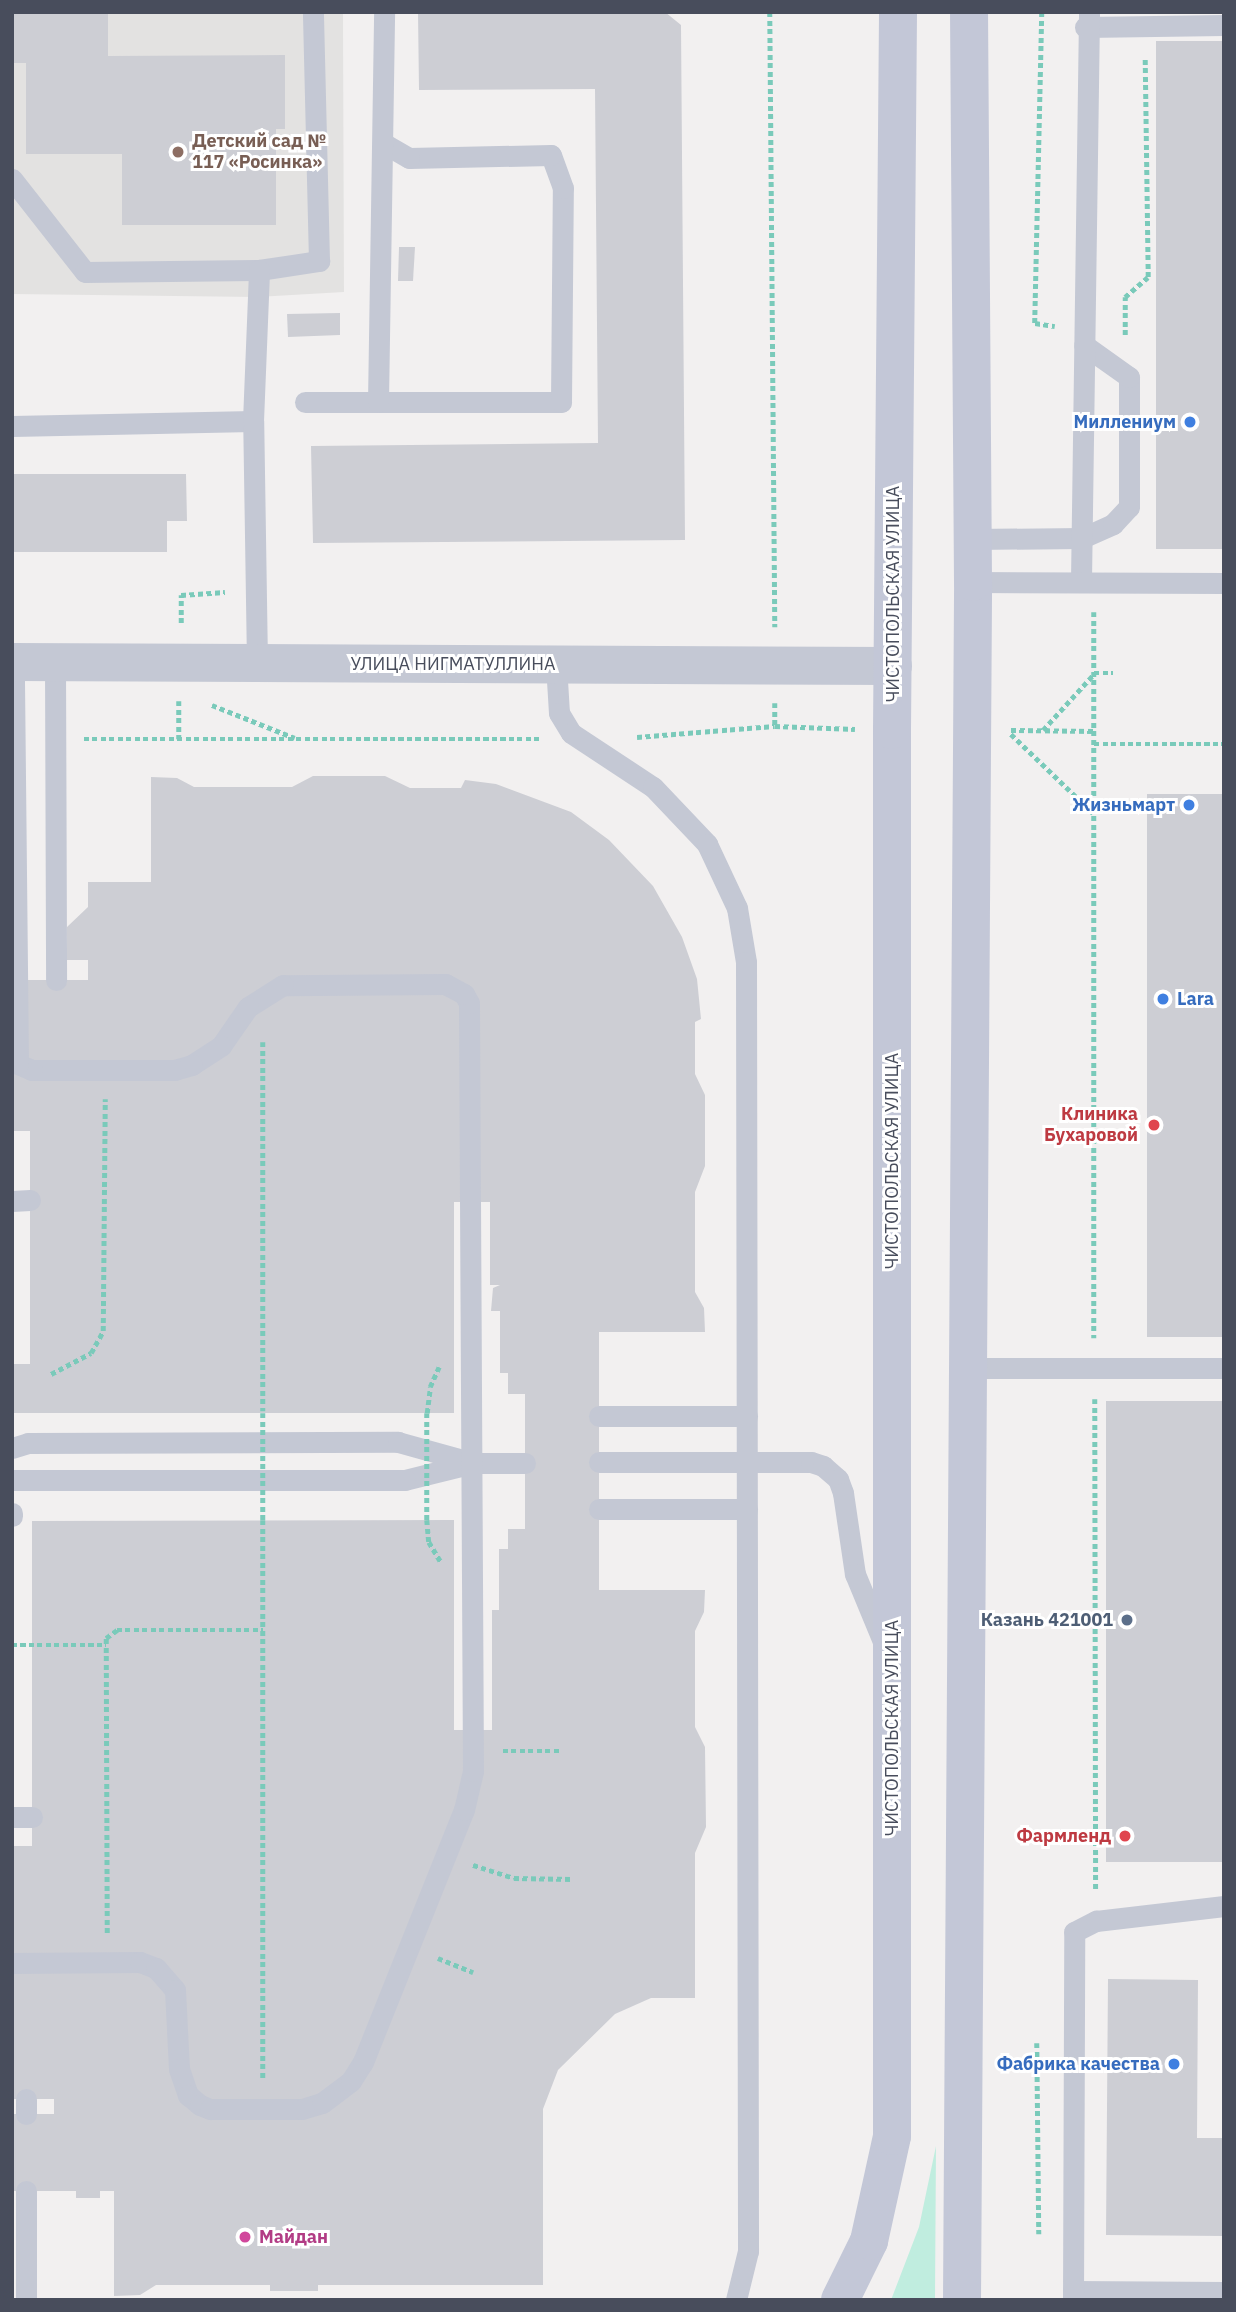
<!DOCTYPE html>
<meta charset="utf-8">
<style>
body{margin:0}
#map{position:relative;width:1236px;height:2312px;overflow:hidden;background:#f2f0f0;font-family:"IBM Plex Sans",sans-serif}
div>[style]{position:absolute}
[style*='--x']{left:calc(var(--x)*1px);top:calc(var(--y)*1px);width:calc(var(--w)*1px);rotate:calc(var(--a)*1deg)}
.education>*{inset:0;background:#e3e2e1}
.green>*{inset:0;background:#c0eddf}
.building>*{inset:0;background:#cdced4}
.path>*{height:4.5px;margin-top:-2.25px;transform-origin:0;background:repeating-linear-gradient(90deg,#7acaba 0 5px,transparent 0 8.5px)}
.service>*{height:21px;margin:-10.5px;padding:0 10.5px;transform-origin:10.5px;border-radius:10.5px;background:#c4c8d4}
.minor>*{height:38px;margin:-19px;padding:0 19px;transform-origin:19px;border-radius:19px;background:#c4c8d4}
.secondary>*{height:38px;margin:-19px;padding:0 19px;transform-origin:19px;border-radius:19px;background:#c3c7d7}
.path-bridge>*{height:4.5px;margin-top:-2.25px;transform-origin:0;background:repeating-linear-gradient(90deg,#7acaba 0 5px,transparent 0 8.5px)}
.dots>*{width:19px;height:19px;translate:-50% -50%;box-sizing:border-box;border:4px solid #fff;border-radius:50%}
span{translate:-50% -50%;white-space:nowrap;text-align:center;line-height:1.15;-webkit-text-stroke:6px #fff;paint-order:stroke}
.education-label{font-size:18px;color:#785e54;font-weight:700}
.left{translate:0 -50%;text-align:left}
.shop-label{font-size:18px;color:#366cbe;font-weight:700}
.right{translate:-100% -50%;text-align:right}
.street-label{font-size:18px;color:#484d5c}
.health-label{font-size:18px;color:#be3a42;font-weight:700}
.service-label{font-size:18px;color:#4e5e75;font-weight:700}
.hotel-label{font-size:18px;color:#b23c85;font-weight:700}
.frame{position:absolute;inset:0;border:14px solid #484d5c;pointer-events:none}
</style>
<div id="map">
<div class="education">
<div style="clip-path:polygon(12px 12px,343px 12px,344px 292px,257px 297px,12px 294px)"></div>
</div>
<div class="green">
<div style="clip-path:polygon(936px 2146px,935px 2300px,891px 2300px,919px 2227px)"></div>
</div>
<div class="building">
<div style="clip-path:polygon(12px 12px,108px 12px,108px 56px,285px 55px,285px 129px,276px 129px,276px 225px,122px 225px,122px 154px,26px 154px,26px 63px,12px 63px)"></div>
<div style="clip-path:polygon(418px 12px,665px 12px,681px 25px,685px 540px,313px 543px,311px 446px,598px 443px,595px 89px,419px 90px)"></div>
<div style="clip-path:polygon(1156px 41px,1224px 41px,1224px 549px,1156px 549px)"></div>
<div style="clip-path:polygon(399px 247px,415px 247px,413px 281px,398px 281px)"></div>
<div style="clip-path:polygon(340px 313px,340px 335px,288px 337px,287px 314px)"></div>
<div style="clip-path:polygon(12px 474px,186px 474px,187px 521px,167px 521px,167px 552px,12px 552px)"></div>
<div style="clip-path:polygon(313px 776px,385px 776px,410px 788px,461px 788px,465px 780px,496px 784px,571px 812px,609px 840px,653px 886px,682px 937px,697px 979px,701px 1019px,695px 1022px,695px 1074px,705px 1095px,705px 1166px,695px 1192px,695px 1292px,704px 1308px,705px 1332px,599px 1332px,599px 1590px,705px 1590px,704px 1612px,695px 1631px,695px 1727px,705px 1747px,706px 1827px,695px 1853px,695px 1998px,651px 1998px,615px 2014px,558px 2070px,543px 2109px,543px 2285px,318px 2285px,318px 2291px,270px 2291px,270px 2285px,156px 2285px,140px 2295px,114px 2296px,114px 2191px,100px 2191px,100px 2198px,76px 2198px,76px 2191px,12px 2191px,12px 2114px,54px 2114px,54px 2099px,12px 2099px,12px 1846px,32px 1846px,32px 1521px,454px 1520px,454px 1730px,492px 1730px,492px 1610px,499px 1610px,499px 1549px,508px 1549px,508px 1529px,525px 1529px,525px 1394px,508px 1394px,508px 1373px,500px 1373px,500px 1311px,491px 1311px,493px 1288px,500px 1285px,490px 1285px,490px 1202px,454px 1202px,454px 1413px,12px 1413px,12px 1364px,30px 1364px,30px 1131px,12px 1131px,12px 980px,88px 980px,88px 960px,67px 960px,67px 927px,88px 907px,88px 882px,151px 882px,151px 777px,177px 778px,194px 787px,292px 787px)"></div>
<div style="clip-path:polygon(1147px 794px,1224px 794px,1224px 1337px,1147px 1337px)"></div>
<div style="clip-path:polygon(1106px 1401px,1224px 1401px,1224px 1862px,1106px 1862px)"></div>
<div style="clip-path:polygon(1108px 1979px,1198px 1980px,1197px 2138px,1224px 2138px,1224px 2236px,1106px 2235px)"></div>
</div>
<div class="path">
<div style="--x:770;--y:12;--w:615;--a:89.53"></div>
<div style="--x:1042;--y:12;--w:311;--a:91.3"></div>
<div style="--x:1035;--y:323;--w:20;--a:9"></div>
<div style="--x:1125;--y:335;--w:38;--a:-90"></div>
<div style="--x:1125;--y:297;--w:30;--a:-41"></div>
<div style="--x:1148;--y:277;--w:220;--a:-90.8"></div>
<div style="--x:1094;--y:612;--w:726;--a:90"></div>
<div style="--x:181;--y:623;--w:28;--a:-90"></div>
<div style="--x:181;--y:595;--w:44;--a:-3.9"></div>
<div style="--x:1094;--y:673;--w:19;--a:0"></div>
<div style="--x:179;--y:701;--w:38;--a:90"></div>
<div style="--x:775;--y:703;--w:23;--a:90"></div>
<div style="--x:212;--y:705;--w:89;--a:21.7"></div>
<div style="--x:1011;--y:730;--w:83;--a:0.7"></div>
<div style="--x:1043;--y:730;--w:74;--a:-47.7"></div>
<div style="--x:1011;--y:734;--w:114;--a:43.9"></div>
<div style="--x:637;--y:737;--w:138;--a:-4.6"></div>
<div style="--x:775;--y:726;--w:80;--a:2.1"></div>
<div style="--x:84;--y:739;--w:457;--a:0"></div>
<div style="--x:1094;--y:744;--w:130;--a:0"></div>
<div style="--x:263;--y:1042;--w:369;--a:90"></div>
<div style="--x:51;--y:1374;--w:45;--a:-27.7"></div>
<div style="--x:91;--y:1353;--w:25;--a:-61"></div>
<div style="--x:103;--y:1331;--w:232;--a:-89.5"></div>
<div style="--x:1095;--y:1399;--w:492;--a:89.9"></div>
<div style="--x:427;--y:1413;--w:26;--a:-83"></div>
<div style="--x:430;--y:1387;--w:22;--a:-66"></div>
<div style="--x:263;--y:1520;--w:560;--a:90"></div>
<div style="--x:427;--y:1520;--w:22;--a:85"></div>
<div style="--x:429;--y:1542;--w:23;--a:59"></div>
<div style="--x:12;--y:1645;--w:94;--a:0"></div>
<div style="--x:503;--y:1751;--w:59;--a:0"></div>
<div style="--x:473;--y:1865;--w:43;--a:17.6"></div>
<div style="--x:514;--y:1878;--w:58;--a:1"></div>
<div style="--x:107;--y:1933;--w:295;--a:-90.2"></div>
<div style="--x:106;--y:1638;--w:14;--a:-36"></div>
<div style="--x:117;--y:1630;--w:146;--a:0"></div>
<div style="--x:438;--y:1958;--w:38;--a:22"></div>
<div style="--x:1037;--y:2043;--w:191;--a:89.4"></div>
</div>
<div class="service">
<div style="--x:1085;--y:27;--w:139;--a:-0.8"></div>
<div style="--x:12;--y:179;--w:118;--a:51.9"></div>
<div style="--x:85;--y:272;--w:174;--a:-0.7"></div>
<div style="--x:259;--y:270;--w:61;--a:-8.5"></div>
<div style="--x:319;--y:261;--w:249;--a:-91.4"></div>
<div style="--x:305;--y:402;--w:256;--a:0"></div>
<div style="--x:561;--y:402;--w:214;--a:-89.5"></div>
<div style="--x:563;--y:188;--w:35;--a:-110"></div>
<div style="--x:551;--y:155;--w:142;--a:178.8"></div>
<div style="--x:409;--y:158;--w:28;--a:-150"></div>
<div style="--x:378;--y:402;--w:390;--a:-89.1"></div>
<div style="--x:12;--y:426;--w:241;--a:-1.2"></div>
<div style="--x:973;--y:539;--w:109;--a:-0.5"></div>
<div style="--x:1082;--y:538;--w:34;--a:-24"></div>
<div style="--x:1113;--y:524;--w:23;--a:-47"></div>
<div style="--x:1129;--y:507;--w:130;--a:-90"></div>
<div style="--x:1129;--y:377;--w:55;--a:-144.6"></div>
<div style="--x:1081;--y:581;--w:569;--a:-89.19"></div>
<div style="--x:973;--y:582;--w:251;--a:0.2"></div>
<div style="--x:55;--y:663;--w:317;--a:89.8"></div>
<div style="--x:257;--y:663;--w:242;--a:-90.9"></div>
<div style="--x:253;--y:421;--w:151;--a:-87.7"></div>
<div style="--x:556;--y:664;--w:49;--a:86.5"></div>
<div style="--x:559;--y:713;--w:23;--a:59"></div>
<div style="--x:571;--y:733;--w:98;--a:33.4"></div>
<div style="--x:653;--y:787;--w:79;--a:46.5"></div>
<div style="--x:707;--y:844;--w:71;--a:64.9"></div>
<div style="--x:737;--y:908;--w:55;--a:80.5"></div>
<div style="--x:746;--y:962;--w:1289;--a:89.91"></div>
<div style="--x:748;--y:2251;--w:50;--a:103.8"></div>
<div style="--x:12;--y:1201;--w:18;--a:-3"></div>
<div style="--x:968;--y:1368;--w:256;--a:0"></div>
<div style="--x:599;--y:1416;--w:148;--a:0"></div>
<div style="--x:12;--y:1448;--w:17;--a:-17"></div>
<div style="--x:28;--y:1443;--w:370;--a:-0.2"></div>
<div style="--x:398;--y:1442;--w:78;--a:15.6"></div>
<div style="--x:473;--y:1463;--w:70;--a:166"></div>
<div style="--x:405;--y:1480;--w:393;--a:180"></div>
<div style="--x:599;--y:1462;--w:212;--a:0"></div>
<div style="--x:811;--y:1462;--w:13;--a:18"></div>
<div style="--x:823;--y:1466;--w:20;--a:41"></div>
<div style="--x:838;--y:1479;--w:15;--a:70"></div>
<div style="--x:843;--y:1493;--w:82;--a:81.6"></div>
<div style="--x:855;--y:1574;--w:76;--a:67.5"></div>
<div style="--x:473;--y:1463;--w:52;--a:0"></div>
<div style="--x:599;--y:1509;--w:148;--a:0"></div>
<div style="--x:12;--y:1513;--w:3;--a:90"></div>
<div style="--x:12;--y:1817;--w:20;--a:0"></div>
<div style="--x:12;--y:1963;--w:128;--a:-0.4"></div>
<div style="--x:140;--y:1962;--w:17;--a:21"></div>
<div style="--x:156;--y:1968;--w:29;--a:49"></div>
<div style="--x:175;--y:1990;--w:79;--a:87.1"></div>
<div style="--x:179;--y:2069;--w:28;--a:71"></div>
<div style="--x:188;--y:2095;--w:16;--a:40"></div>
<div style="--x:200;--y:2105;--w:11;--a:22"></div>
<div style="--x:210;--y:2109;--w:92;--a:0"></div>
<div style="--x:302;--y:2109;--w:21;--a:-17"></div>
<div style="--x:322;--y:2103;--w:36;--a:-37"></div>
<div style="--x:351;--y:2081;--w:22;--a:-58"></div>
<div style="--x:363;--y:2062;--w:271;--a:-68.2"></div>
<div style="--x:464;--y:1810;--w:40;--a:-77"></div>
<div style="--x:473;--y:1771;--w:768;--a:-90.3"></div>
<div style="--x:469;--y:1003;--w:10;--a:-119"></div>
<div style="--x:464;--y:994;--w:21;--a:-152"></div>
<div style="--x:445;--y:984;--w:162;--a:179.6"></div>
<div style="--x:283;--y:985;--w:41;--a:147.8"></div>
<div style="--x:248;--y:1007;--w:47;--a:124.7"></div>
<div style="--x:221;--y:1046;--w:35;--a:147"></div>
<div style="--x:192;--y:1065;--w:18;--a:164"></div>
<div style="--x:175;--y:1070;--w:143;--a:180"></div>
<div style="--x:32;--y:1070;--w:15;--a:-157"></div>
<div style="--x:18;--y:1064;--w:402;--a:-90.6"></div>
<div style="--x:26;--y:2099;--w:15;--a:90"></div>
<div style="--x:26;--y:2191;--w:109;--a:90"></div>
<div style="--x:1073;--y:2291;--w:151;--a:0.4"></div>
<div style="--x:1073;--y:2300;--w:368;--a:-89.8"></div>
<div style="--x:1074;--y:1932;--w:25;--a:-27"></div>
<div style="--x:1096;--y:1921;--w:129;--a:-6.7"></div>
</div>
<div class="minor">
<div style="--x:12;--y:662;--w:881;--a:0.26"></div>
</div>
<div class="secondary">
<div style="--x:840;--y:2300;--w:66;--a:-63.8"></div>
<div style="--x:869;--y:2241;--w:107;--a:-77.6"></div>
<div style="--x:892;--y:2136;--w:1406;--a:-90"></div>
<div style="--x:892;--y:730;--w:718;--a:-89.52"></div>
<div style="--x:962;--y:2300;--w:1718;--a:-89.63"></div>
<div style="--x:973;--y:582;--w:570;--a:-90.4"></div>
</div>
<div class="path-bridge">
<div style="--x:263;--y:1413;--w:107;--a:90"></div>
<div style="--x:427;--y:1413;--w:107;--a:90"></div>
</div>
<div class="dots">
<div style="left:178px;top:152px;background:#8d6e63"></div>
<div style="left:1190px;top:422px;background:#3f7fe0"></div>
<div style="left:1189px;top:805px;background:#3f7fe0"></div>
<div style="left:1163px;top:999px;background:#3f7fe0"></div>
<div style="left:1154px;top:1125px;background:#e0444e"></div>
<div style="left:1127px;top:1620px;background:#5c6f8a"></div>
<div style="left:1125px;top:1836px;background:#e0444e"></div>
<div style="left:1174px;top:2064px;background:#3f7fe0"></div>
<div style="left:245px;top:2237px;background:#d1479c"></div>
</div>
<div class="education-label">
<span class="left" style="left:192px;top:152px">Детский сад №<br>117 «Росинка»</span>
</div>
<div class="shop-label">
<span class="right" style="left:1176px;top:422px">Миллениум</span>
<span class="right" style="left:1175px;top:805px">Жизньмарт</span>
<span class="left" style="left:1177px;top:999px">Lara</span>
<span class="right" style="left:1160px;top:2064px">Фабрика качества</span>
</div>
<div class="street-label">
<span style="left:893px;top:594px;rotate:-90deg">ЧИСТОПОЛЬСКАЯ УЛИЦА</span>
<span style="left:453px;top:664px">УЛИЦА НИГМАТУЛЛИНА</span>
<span style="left:892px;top:1161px;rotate:-90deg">ЧИСТОПОЛЬСКАЯ УЛИЦА</span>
<span style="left:892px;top:1728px;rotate:-90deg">ЧИСТОПОЛЬСКАЯ УЛИЦА</span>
</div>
<div class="health-label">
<span class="right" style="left:1138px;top:1125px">Клиника<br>Бухаровой</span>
<span class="right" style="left:1111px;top:1836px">Фармленд</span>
</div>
<div class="service-label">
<span class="right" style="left:1113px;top:1620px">Казань 421001</span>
</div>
<div class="hotel-label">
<span class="left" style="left:259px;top:2237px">Майдан</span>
</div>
<div class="frame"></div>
</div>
